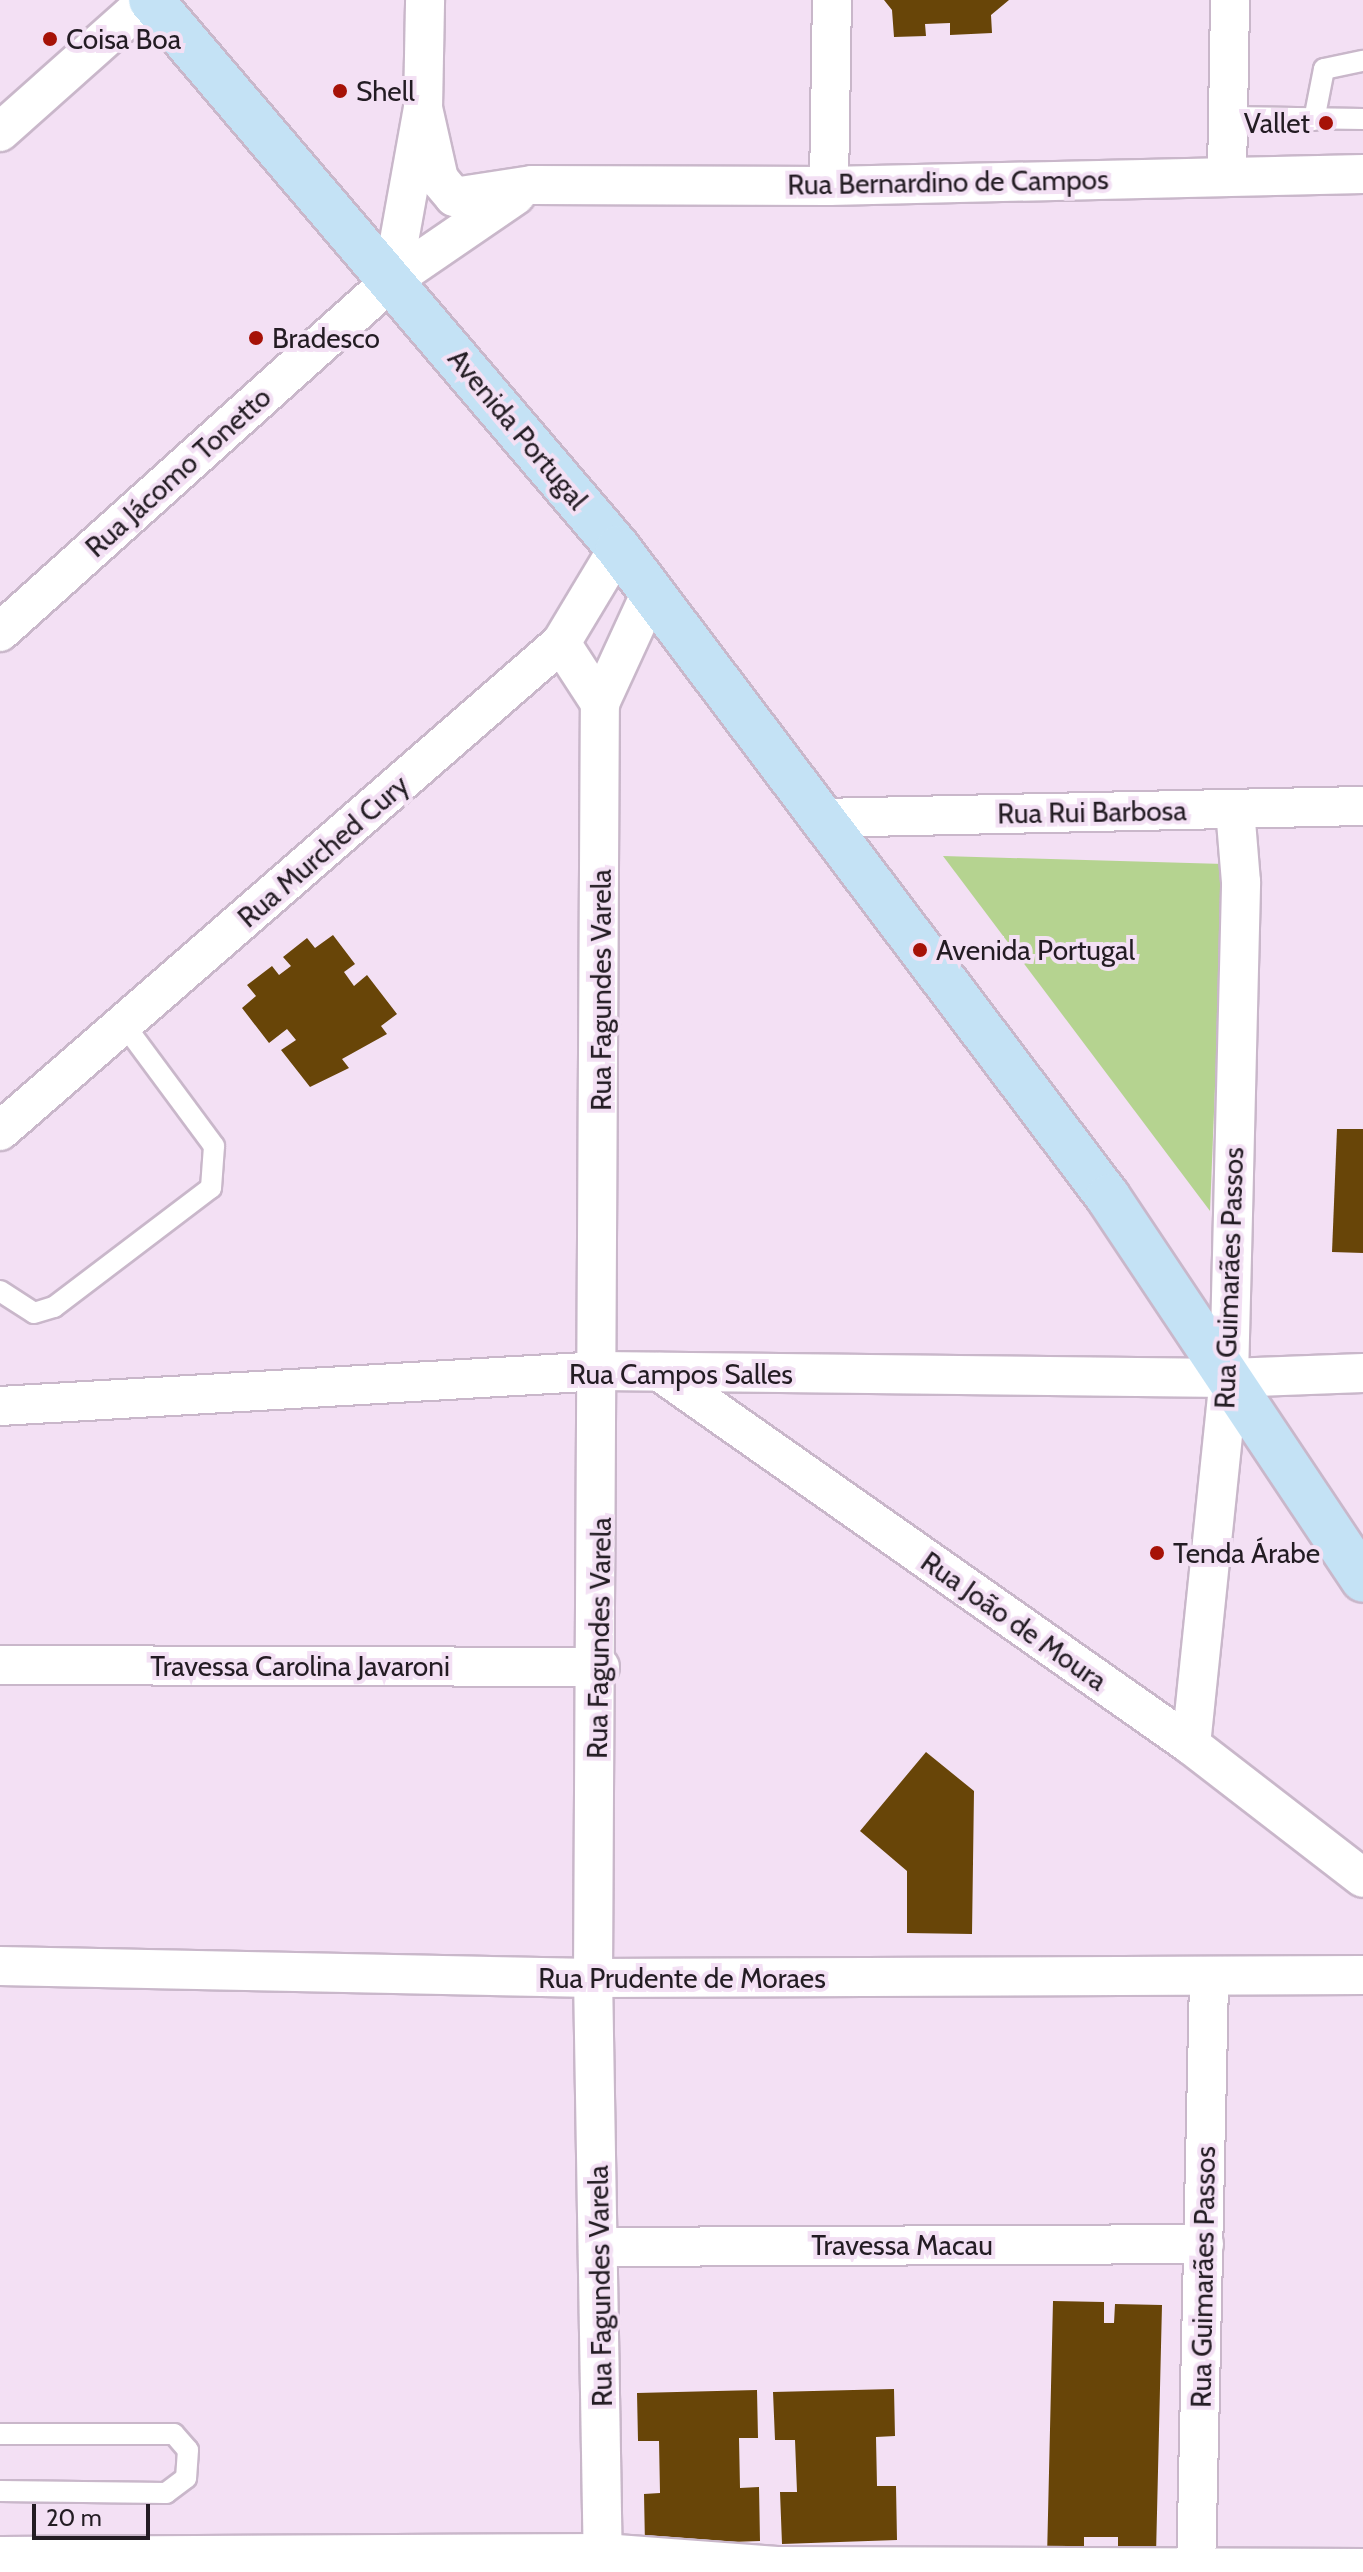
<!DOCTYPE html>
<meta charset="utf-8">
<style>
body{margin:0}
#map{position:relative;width:1363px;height:2572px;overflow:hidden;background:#f3e0f4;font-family:Cabin,sans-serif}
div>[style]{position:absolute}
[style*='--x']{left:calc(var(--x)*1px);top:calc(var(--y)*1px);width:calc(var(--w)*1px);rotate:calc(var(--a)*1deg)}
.green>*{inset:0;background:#b5d390}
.building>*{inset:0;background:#684508}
.roads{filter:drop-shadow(2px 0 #c9b7ca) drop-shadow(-2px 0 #c9b7ca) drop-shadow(0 2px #c9b7ca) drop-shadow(0 -2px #c9b7ca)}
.service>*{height:20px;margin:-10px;padding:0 10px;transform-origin:10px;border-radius:10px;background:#fff}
.minor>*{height:38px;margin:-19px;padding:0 19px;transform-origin:19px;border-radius:19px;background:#fff}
.secondary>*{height:44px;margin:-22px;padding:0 22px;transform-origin:22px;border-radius:22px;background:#c4e2f5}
.dots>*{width:22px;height:22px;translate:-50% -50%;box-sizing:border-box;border:4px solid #f3e0f4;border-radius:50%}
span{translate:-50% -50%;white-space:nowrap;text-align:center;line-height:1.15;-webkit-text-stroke:8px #f3e0f4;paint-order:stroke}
.poi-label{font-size:28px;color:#231c23}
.left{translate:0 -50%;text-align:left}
.right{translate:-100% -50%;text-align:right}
.street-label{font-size:28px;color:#231c23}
.scale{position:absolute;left:32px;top:2504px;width:118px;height:36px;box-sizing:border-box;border:4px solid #231c23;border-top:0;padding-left:10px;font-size:24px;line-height:28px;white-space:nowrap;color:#231c23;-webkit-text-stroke:6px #f3e0f4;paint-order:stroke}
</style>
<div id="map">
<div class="green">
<div style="clip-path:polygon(943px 856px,1224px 864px,1210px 1211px)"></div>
</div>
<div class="building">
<div style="clip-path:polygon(884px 0,1009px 0,991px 15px,992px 33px,950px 35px,950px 23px,925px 24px,926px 36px,894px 37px,892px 10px)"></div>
<div style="clip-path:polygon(333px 935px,355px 964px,344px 972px,354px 986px,367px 975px,397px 1014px,381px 1026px,387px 1034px,342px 1059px,349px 1068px,310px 1087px,281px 1050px,296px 1040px,287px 1029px,269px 1043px,242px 1008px,256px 996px,247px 985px,272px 966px,279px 975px,291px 966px,283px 957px,307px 938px,315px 948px)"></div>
<div style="clip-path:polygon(1337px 1129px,1363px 1129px,1363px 1253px,1332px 1252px)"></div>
<div style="clip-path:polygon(926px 1752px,974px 1791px,972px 1934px,907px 1933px,907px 1871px,860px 1831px)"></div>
<div style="clip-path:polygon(1053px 2301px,1104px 2302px,1104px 2323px,1114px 2323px,1115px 2304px,1162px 2305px,1156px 2555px,1118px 2555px,1118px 2537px,1084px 2537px,1084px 2558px,1047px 2558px)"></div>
<div style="clip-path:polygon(894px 2389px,895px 2436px,876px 2437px,877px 2486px,896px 2486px,897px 2540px,782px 2544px,780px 2492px,797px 2492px,795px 2440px,775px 2440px,773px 2392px)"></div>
<div style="clip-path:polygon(757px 2390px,758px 2438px,739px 2438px,740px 2488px,759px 2487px,760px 2541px,645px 2545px,644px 2494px,660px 2493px,659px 2441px,638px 2441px,637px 2393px)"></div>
</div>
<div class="roads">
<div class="service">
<div style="--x:1230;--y:117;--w:133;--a:0.9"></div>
<div style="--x:1314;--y:120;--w:52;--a:-78.9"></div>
<div style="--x:1324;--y:69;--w:40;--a:-12"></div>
<div style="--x:0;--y:1291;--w:40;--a:32.9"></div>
<div style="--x:34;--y:1313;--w:21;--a:-17"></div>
<div style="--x:54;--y:1307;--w:197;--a:-37.2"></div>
<div style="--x:211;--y:1188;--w:42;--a:-85.9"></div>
<div style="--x:214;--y:1146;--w:153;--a:-126.5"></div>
<div style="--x:0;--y:2434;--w:174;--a:0"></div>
<div style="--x:174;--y:2434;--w:21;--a:49"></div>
<div style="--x:188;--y:2450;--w:28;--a:94"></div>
<div style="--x:186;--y:2478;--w:25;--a:143"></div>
<div style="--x:166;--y:2493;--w:166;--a:-179.3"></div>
</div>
<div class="minor">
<div style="--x:423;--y:108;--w:73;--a:77.3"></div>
<div style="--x:439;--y:179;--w:23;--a:50"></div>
<div style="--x:454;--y:197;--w:79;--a:-8.7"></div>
<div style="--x:532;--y:185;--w:297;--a:0.2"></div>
<div style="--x:829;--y:186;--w:534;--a:-1.29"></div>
<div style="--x:0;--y:132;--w:198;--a:-41.7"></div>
<div style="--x:1227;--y:175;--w:175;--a:-89"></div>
<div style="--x:829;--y:186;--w:186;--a:-89.1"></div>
<div style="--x:392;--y:280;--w:175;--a:-79.8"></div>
<div style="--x:423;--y:108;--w:108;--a:-88.9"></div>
<div style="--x:0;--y:632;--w:527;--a:-41.92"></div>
<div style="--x:392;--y:280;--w:150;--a:-34.4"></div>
<div style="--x:561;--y:643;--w:72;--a:57"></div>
<div style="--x:821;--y:818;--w:542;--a:-1.27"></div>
<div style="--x:0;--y:1131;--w:744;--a:-41.02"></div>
<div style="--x:561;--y:643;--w:111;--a:-59"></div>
<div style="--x:660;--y:1372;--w:649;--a:35.09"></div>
<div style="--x:1191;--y:1745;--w:217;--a:37.7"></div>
<div style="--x:0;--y:1406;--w:602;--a:-3.33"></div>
<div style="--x:601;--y:1371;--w:628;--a:0.64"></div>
<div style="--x:1229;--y:1378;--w:134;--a:-2.1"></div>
<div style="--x:0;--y:1665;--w:600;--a:0.19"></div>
<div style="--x:1191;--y:1745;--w:369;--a:-84.1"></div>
<div style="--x:1229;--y:1378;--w:496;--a:-88.6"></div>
<div style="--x:1241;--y:882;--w:73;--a:-94.7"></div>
<div style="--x:0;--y:1966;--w:593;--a:1.16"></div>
<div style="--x:593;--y:1978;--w:770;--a:-0.22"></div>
<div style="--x:600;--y:2247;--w:604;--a:-0.28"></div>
<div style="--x:0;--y:2556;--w:603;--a:-0.29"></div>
<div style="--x:603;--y:2553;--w:174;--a:4.3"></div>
<div style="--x:777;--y:2566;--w:586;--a:0.2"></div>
<div style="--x:603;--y:2572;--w:594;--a:-90.96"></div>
<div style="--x:593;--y:1978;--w:1275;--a:-89.69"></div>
<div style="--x:600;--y:703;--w:122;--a:-65.3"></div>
<div style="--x:1196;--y:2572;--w:591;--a:-88.74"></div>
</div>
<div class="secondary">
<div style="--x:151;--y:0;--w:720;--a:49.56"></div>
<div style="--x:618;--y:548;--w:813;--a:52.95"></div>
<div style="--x:1108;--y:1197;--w:460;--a:56.3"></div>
</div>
</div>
<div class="dots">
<div style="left:50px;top:39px;background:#a61207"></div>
<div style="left:340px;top:91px;background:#a61207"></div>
<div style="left:1326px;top:123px;background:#a61207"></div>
<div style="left:256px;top:338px;background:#a61207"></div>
<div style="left:920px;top:950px;background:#a61207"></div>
<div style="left:1157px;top:1553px;background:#a61207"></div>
</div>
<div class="poi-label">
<span class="left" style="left:66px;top:39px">Coisa Boa</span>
<span class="left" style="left:356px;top:91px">Shell</span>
<span class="right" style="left:1310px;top:123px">Vallet</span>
<span class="left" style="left:272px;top:338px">Bradesco</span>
<span class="left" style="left:936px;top:950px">Avenida Portugal</span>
<span class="left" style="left:1173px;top:1553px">Tenda Árabe</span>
</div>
<div class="street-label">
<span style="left:948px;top:182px;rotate:-1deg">Rua Bernardino de Campos</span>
<span style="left:518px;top:429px;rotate:50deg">Avenida Portugal</span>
<span style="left:178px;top:472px;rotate:-42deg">Rua Jácomo Tonetto</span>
<span style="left:1092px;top:812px;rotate:-1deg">Rua Rui Barbosa</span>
<span style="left:323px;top:851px;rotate:-41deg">Rua Murched Cury</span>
<span style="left:601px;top:990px;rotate:-90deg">Rua Fagundes Varela</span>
<span style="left:1229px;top:1278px;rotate:-88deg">Rua Guimarães Passos</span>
<span style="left:681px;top:1374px">Rua Campos Salles</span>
<span style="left:1014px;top:1621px;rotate:35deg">Rua João de Moura</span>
<span style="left:599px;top:1638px;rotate:-89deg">Rua Fagundes Varela</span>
<span style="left:300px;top:1666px">Travessa Carolina Javaroni</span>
<span style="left:682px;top:1978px">Rua Prudente de Moraes</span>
<span style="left:902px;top:2245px">Travessa Macau</span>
<span style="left:1203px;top:2277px;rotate:-89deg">Rua Guimarães Passos</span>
<span style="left:600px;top:2286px;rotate:-91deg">Rua Fagundes Varela</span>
</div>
<div class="scale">20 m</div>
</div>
